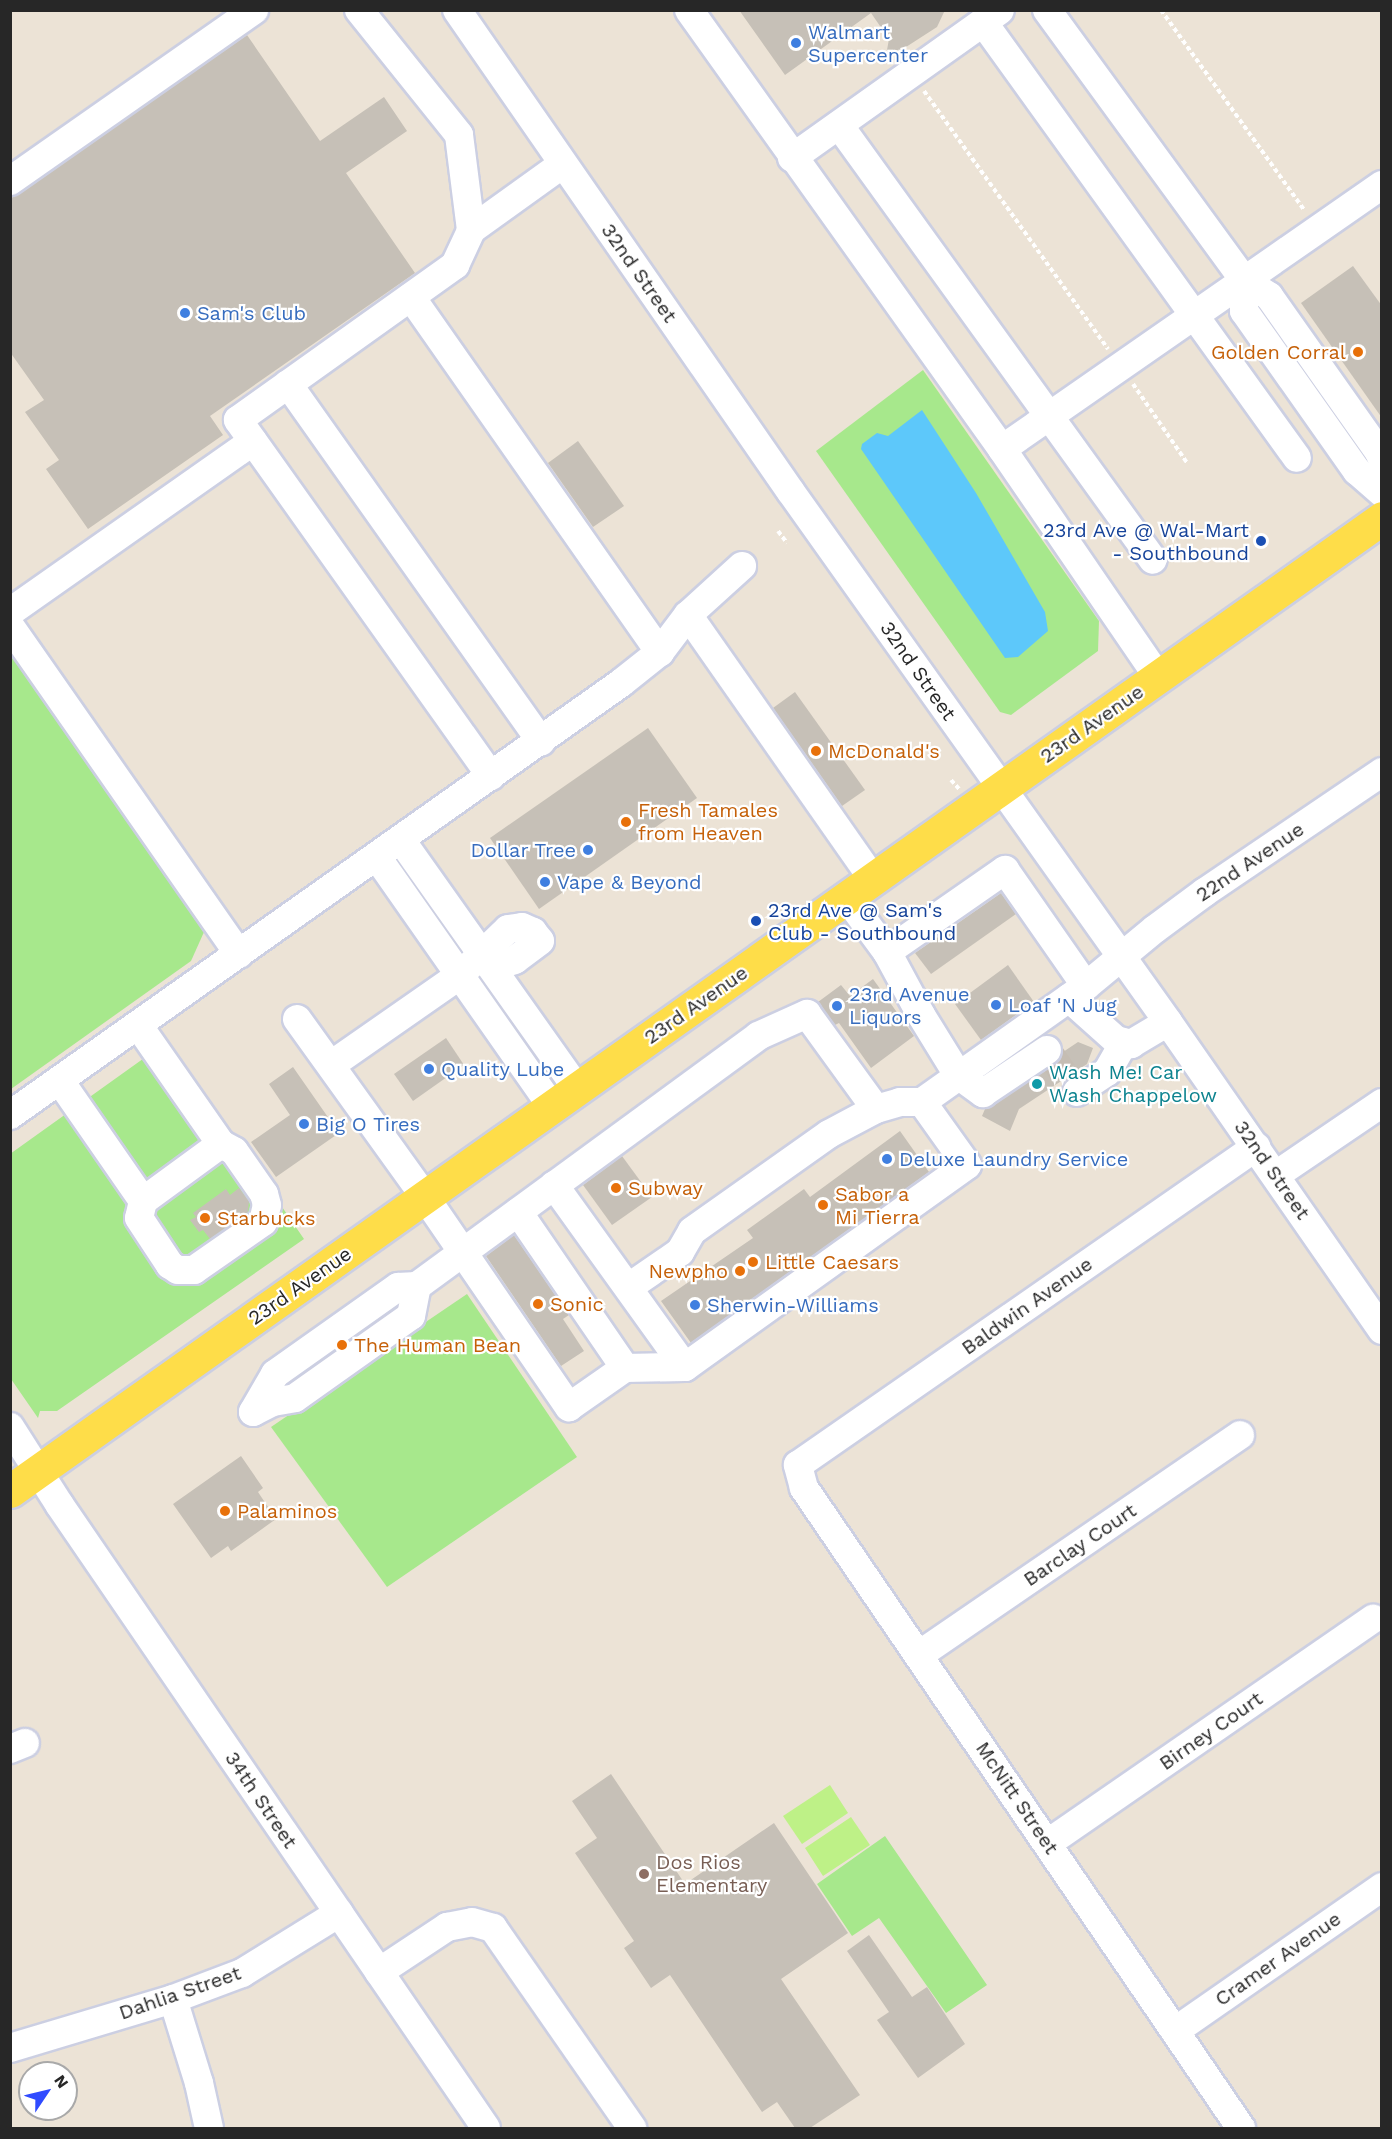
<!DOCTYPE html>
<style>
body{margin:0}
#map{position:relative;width:1392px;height:2139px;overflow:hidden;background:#ece3d6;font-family:"Work Sans",sans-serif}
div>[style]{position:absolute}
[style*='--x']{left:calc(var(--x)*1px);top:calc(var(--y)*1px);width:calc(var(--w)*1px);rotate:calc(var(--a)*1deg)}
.green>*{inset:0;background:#a7e88c}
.pitch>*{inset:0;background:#bef187}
.water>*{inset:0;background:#5dc8fa}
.building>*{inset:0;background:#c6c0b7}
.minor-tunnel>*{height:28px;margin-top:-14px;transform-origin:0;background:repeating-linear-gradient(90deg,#c5bdb3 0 28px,transparent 0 42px)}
.path>*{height:4px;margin-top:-2px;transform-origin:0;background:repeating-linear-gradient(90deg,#fff 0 4.5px,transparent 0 7.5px)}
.roads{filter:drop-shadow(2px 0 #cccfe2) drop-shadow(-2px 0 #cccfe2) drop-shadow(0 2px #cccfe2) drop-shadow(0 -2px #cccfe2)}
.minor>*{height:28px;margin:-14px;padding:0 14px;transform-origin:14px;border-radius:14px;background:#fff}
.major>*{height:33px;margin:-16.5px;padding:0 16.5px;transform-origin:16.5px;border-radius:16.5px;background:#fedd49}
.dots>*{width:16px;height:16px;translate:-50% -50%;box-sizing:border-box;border:3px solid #fff;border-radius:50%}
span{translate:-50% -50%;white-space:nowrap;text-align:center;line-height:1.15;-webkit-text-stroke:4.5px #fff;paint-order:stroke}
.shop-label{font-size:20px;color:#366cbe}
.left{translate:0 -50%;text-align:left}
.right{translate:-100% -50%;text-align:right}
.street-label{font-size:20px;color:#272727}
.food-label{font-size:20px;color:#c56008}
.transit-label{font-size:20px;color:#164399}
.culture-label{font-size:20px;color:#0d838f}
.education-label{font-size:20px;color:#785e54}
.frame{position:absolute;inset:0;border:12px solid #272727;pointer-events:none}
.north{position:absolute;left:18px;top:2061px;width:60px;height:60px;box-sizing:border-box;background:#fff;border:2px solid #a9a9a9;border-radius:50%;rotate:55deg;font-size:16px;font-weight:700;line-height:24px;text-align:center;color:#272727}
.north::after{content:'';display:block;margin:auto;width:21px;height:27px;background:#304bff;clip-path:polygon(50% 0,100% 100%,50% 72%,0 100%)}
</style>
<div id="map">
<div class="green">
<div style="clip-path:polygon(923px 370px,1099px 621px,1098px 651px,1011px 715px,1000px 712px,816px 451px)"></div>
<div style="clip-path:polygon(10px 647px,199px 917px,204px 932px,191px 961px,11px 1089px)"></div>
<div style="clip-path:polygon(172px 1046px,304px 1239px,57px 1411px,40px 1411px,38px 1418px,11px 1379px,10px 1154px,147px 1056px)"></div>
<div style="clip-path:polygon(467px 1294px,577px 1457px,387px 1587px,271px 1427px)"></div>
<div style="clip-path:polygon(885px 1836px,987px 1985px,946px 2013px,879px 1918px,852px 1936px,817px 1884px)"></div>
</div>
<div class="pitch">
<div style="clip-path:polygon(830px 1785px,848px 1813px,802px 1844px,783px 1816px)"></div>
<div style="clip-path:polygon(851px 1817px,870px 1845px,823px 1876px,805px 1848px)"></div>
</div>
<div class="water">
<div style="clip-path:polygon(922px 410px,976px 493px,1045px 612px,1048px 631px,1018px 657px,1005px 658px,861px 449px,862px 444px,877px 433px,888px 436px)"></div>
</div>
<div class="building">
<div style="clip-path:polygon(739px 10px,945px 10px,937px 27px,906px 47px,905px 53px,887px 50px,889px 39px,871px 13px,785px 75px)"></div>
<div style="clip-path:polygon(247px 35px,320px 141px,384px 97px,407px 131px,346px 173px,415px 273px,210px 416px,223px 435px,88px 529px,46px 469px,59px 460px,25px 412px,44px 400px,10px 352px,10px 199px)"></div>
<div style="clip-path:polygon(1353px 266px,1382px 306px,1382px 418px,1301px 303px)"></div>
<div style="clip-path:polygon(578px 441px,624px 506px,593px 527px,548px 463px)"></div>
<div style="clip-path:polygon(795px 692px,865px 790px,842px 806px,773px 708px)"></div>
<div style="clip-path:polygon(648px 728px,697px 798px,539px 909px,490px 838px)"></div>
<div style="clip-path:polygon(1001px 893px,1016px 914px,931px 974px,915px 953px)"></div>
<div style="clip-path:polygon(1008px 965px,1034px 1002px,981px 1040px,955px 1004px)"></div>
<div style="clip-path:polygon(873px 979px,914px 1036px,871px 1068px,839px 1023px,835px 1025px,818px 1002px,841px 985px,850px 996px)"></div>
<div style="clip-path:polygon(446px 1038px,464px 1065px,413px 1101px,394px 1074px)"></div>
<div style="clip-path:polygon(1078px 1042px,1093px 1048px,1087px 1064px,1019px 1109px,1010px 1131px,982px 1116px,985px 1109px,1056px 1064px,1063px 1052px)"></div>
<div style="clip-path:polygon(293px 1067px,339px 1133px,276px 1177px,251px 1142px,290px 1115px,269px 1084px)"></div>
<div style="clip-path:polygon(900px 1131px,929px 1172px,691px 1343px,661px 1301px,753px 1238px,747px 1230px,804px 1189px,810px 1197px)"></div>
<div style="clip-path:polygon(622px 1156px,652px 1197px,612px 1225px,583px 1185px)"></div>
<div style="clip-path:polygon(239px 1188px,249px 1201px,248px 1212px,210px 1239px,203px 1230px,199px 1232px,190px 1220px,196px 1217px,193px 1213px,226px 1189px,230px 1195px)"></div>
<div style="clip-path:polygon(514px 1235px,569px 1315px,563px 1319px,584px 1351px,561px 1366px,486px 1256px)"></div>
<div style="clip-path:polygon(241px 1456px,263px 1488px,258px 1492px,276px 1519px,231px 1551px,228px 1546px,211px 1558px,173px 1504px)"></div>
<div style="clip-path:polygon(611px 1774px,685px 1884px,774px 1823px,848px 1933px,781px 1979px,860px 2095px,810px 2128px,795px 2128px,777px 2102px,762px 2112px,670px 1975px,651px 1988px,624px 1948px,634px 1941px,575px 1853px,597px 1838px,572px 1801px)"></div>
<div style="clip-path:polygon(869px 1935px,912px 1997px,927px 1987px,965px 2044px,918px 2078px,877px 2020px,889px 2012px,847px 1951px)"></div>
</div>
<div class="minor-tunnel">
<div style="--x:1047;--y:1050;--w:52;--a:54.5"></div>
</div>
<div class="path">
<div style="--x:1161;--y:10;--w:246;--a:54.4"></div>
<div style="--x:924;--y:91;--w:317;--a:54.5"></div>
<div style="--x:1133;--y:384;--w:96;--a:55.6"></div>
<div style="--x:778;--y:531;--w:15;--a:53"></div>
<div style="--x:951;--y:780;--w:12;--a:48"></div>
</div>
<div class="roads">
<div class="minor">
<div style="--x:359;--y:10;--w:160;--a:51.3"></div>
<div style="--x:459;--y:135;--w:96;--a:82.8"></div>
<div style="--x:457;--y:10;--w:586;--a:55.28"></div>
<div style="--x:791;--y:492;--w:650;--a:54.57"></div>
<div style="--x:1168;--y:1022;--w:375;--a:55.2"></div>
<div style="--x:689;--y:10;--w:539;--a:54.51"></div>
<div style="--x:1002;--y:449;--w:276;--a:55.6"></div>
<div style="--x:1047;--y:10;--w:334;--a:53.9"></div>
<div style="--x:1244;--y:280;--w:30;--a:33"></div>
<div style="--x:1269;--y:296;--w:191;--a:54.8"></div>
<div style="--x:1379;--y:452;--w:8;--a:67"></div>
<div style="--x:983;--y:22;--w:537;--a:54.24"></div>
<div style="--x:839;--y:125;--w:536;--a:54.18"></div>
<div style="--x:792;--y:158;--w:255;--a:-35.4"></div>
<div style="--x:10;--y:181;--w:298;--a:-35"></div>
<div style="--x:1244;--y:280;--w:31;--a:90"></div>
<div style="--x:1244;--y:311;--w:196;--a:54.8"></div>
<div style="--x:1357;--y:471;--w:33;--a:41"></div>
<div style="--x:411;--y:297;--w:434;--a:55"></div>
<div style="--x:288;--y:384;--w:438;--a:54.7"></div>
<div style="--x:1002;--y:449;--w:463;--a:-34.8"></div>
<div style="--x:10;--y:612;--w:297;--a:-35.1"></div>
<div style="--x:688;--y:615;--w:322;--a:55"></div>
<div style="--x:10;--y:626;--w:400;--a:55.1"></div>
<div style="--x:491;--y:776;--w:437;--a:-125.4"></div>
<div style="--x:238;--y:420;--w:267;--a:-35.5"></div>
<div style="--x:455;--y:265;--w:38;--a:-65"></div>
<div style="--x:471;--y:230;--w:113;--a:-35.7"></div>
<div style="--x:401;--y:840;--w:305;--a:54.7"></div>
<div style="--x:377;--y:857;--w:305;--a:55"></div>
<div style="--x:847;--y:898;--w:67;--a:53.5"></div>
<div style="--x:887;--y:952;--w:144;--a:-34.8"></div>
<div style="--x:1005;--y:870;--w:141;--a:55.1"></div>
<div style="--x:887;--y:952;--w:72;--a:61.6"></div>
<div style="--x:921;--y:1015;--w:70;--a:58.3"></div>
<div style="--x:958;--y:1075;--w:31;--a:36"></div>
<div style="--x:983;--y:1093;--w:77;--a:-33.9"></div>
<div style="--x:1069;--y:998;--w:63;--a:41.8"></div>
<div style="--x:1116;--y:1040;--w:16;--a:15"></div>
<div style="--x:1131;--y:1044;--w:43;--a:-30.7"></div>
<div style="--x:297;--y:1019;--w:219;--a:54.3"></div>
<div style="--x:425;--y:1197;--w:255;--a:55.6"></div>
<div style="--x:569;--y:1407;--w:68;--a:-34.9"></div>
<div style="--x:625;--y:1368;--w:189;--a:-124.4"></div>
<div style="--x:331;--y:1065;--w:157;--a:-34.9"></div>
<div style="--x:460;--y:975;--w:66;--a:-43.8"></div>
<div style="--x:508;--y:929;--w:14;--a:-8"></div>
<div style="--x:522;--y:927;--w:12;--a:24"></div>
<div style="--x:533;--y:932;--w:11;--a:52"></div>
<div style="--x:540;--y:941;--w:31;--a:143"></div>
<div style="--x:515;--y:960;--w:13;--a:162"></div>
<div style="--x:503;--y:964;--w:22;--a:-156"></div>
<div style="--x:60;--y:1081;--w:146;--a:55.3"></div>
<div style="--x:143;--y:1201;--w:97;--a:-36.2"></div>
<div style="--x:221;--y:1144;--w:145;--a:-124.9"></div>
<div style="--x:1077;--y:1092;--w:36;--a:-34"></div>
<div style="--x:1107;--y:1072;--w:34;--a:-60"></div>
<div style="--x:10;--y:1115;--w:748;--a:-35.26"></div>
<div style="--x:621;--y:683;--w:50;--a:-38.5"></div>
<div style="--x:660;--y:652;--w:46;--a:-52.9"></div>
<div style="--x:688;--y:615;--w:73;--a:-42.2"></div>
<div style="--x:1276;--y:1175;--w:128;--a:-34.2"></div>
<div style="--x:554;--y:1185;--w:224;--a:54.3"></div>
<div style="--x:685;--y:1367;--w:347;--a:-35.6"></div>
<div style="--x:967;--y:1165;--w:77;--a:-125.5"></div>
<div style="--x:143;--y:1201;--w:17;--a:103"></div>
<div style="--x:139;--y:1218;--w:56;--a:56.6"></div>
<div style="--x:170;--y:1265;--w:9;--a:32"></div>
<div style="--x:178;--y:1270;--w:16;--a:0"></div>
<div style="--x:194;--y:1270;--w:84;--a:-34.8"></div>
<div style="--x:263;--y:1222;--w:17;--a:-77"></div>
<div style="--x:267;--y:1205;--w:11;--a:-105"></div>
<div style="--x:264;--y:1194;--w:52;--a:-124.9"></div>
<div style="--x:234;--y:1151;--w:15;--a:-152"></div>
<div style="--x:629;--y:1287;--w:62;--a:-34.5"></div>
<div style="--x:680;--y:1252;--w:24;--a:-60"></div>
<div style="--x:692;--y:1231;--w:168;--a:-35.3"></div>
<div style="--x:829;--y:1134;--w:53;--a:-28"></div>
<div style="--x:876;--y:1109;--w:25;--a:-16"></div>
<div style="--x:900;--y:1102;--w:22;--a:0"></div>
<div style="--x:922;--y:1102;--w:201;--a:-35.3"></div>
<div style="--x:1086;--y:986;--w:89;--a:-39.6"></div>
<div style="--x:1155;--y:929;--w:62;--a:-36.5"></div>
<div style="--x:1205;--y:892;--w:214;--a:-34.1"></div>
<div style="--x:625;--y:1368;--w:60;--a:-1"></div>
<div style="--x:253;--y:1412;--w:44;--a:-59.9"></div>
<div style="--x:275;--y:1374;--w:151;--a:-35.3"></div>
<div style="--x:398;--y:1287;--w:19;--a:-3"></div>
<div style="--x:417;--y:1286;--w:423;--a:-36.2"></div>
<div style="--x:758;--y:1036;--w:54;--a:-24.2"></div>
<div style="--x:807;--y:1014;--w:117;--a:54"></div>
<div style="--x:253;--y:1412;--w:22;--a:-27"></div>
<div style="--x:273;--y:1402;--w:22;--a:-10"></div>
<div style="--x:295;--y:1398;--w:142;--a:-35.3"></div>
<div style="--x:411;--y:1316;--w:31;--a:-79"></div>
<div style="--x:10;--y:1427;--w:91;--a:57.5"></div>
<div style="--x:59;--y:1504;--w:756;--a:55.62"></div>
<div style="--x:919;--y:1655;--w:389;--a:-34.4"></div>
<div style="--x:10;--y:1749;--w:16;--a:-22"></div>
<div style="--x:1048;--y:1843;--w:395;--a:-34.6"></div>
<div style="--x:379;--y:1972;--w:82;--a:-33.5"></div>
<div style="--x:447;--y:1927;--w:25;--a:-11"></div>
<div style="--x:472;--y:1922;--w:22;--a:16"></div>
<div style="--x:493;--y:1928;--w:244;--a:55.2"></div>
<div style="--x:173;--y:1999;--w:88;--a:72.8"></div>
<div style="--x:199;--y:2083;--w:46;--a:77.5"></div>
<div style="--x:1175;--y:2031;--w:252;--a:-34.8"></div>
<div style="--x:10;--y:2048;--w:170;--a:-16.7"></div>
<div style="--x:173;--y:1999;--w:74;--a:-20.6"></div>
<div style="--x:242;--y:1973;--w:114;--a:-31.7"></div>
<div style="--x:1241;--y:2128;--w:775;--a:-124.33"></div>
<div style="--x:804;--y:1488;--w:24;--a:-105"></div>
<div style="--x:798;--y:1465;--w:558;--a:-34.77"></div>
</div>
<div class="major">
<div style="--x:10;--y:1491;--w:1682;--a:-35.34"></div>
</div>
</div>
<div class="dots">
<div style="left:796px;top:43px;background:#3f7fe0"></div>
<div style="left:185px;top:313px;background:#3f7fe0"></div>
<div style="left:1358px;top:352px;background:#e8710a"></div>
<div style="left:1261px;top:541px;background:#1a4fb4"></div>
<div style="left:816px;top:751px;background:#e8710a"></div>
<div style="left:626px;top:822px;background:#e8710a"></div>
<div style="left:588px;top:850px;background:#3f7fe0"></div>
<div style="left:545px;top:882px;background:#3f7fe0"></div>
<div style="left:756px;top:921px;background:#1a4fb4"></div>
<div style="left:996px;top:1005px;background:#3f7fe0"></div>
<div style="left:837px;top:1006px;background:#3f7fe0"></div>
<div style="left:429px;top:1069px;background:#3f7fe0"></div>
<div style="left:1037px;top:1084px;background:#0f9aa8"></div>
<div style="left:304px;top:1124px;background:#3f7fe0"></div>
<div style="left:887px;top:1159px;background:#3f7fe0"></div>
<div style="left:616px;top:1188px;background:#e8710a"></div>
<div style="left:823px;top:1205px;background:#e8710a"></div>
<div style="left:205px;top:1218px;background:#e8710a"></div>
<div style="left:753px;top:1262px;background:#e8710a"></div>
<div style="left:740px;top:1271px;background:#e8710a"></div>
<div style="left:538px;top:1304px;background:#e8710a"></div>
<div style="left:695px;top:1305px;background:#3f7fe0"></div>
<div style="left:342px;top:1345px;background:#e8710a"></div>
<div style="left:225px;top:1511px;background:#e8710a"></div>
<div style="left:644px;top:1874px;background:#8d6e63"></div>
</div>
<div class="shop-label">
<span class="left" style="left:808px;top:44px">Walmart<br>Supercenter</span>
<span class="left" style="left:197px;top:313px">Sam's Club</span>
<span class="right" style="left:576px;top:850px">Dollar Tree</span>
<span class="left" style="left:557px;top:882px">Vape &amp; Beyond</span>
<span class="left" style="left:849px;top:1006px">23rd Avenue<br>Liquors</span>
<span class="left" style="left:1008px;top:1005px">Loaf 'N Jug</span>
<span class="left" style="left:441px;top:1069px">Quality Lube</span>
<span class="left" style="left:316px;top:1124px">Big O Tires</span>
<span class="left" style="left:899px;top:1159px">Deluxe Laundry Service</span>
<span class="left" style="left:707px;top:1305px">Sherwin-Williams</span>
</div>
<div class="street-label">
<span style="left:639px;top:273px;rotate:55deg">32nd Street</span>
<span style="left:918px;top:671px;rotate:55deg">32nd Street</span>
<span style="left:1092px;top:724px;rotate:-35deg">23rd Avenue</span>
<span style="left:1250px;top:862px;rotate:-34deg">22nd Avenue</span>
<span style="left:696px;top:1005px;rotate:-35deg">23rd Avenue</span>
<span style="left:1272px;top:1170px;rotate:55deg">32nd Street</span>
<span style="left:300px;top:1286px;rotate:-35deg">23rd Avenue</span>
<span style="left:1027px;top:1306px;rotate:-35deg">Baldwin Avenue</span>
<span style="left:1080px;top:1545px;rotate:-34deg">Barclay Court</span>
<span style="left:1211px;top:1731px;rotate:-35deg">Birney Court</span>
<span style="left:1017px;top:1798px;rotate:56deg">McNitt Street</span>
<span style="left:261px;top:1800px;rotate:56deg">34th Street</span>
<span style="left:1278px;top:1959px;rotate:-35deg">Cramer Avenue</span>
<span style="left:180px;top:1993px;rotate:-19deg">Dahlia Street</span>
</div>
<div class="food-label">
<span class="right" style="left:1346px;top:352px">Golden Corral</span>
<span class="left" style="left:828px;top:751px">McDonald's</span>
<span class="left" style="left:638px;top:822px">Fresh Tamales<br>from Heaven</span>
<span class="left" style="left:628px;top:1188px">Subway</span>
<span class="left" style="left:835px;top:1206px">Sabor a<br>Mi Tierra</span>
<span class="left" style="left:217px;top:1218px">Starbucks</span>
<span class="left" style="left:765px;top:1262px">Little Caesars</span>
<span class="right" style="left:728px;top:1271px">Newpho</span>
<span class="left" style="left:550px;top:1304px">Sonic</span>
<span class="left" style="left:354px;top:1345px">The Human Bean</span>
<span class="left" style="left:237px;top:1511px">Palaminos</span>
</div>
<div class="transit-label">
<span class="right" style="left:1249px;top:542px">23rd Ave @ Wal-Mart<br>- Southbound</span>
<span class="left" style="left:768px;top:922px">23rd Ave @ Sam's<br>Club - Southbound</span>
</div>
<div class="culture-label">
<span class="left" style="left:1049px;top:1084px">Wash Me! Car<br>Wash Chappelow</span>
</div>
<div class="education-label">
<span class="left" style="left:656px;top:1874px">Dos Rios<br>Elementary</span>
</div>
<div class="frame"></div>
<div class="north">N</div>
</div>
